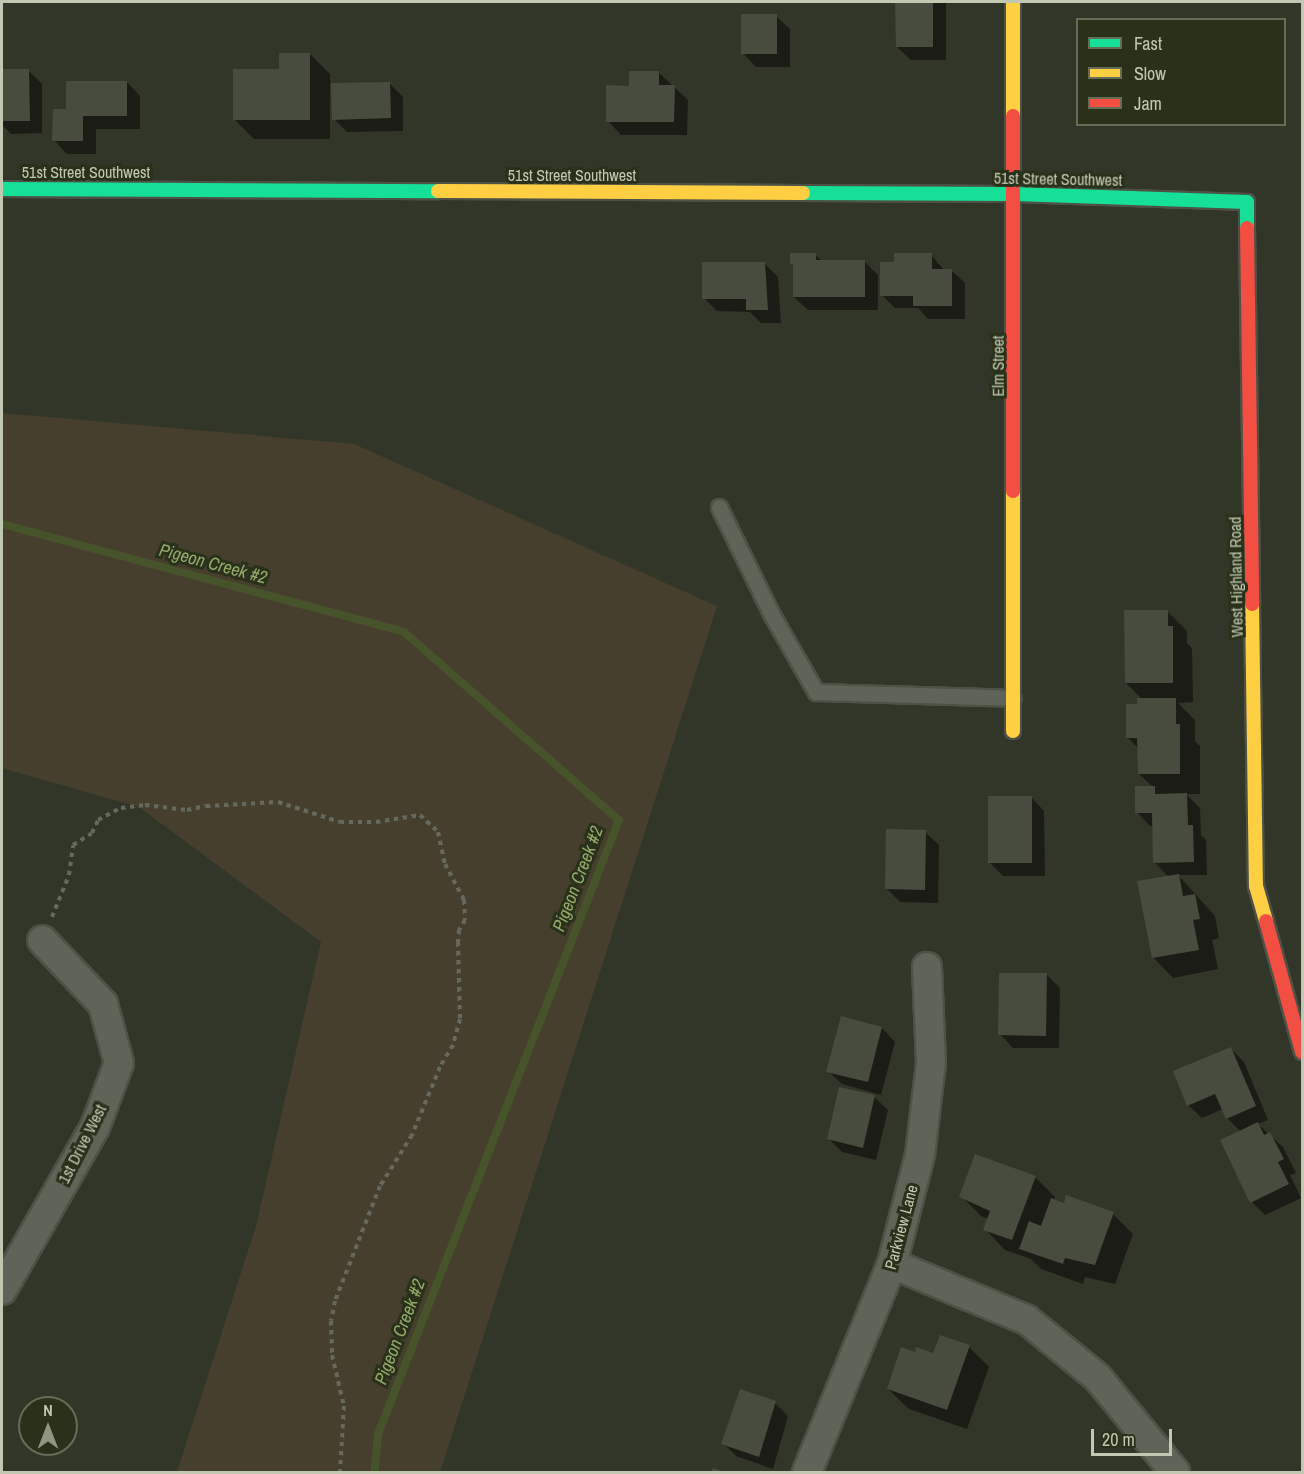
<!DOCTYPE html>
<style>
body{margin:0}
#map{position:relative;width:1304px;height:1474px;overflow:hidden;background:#323628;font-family:"Archivo Narrow",sans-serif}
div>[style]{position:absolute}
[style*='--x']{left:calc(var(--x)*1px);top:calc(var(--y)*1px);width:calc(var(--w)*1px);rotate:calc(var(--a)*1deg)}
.green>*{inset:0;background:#473f2d}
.shadow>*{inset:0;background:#0007}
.stream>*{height:8px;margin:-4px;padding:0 4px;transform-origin:4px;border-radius:4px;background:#47542b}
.building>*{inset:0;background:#484c3f}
.path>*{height:4px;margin-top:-2px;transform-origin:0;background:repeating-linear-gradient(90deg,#65695d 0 4.5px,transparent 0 9px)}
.roads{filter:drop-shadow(2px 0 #4d5146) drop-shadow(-2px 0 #4d5146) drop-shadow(0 2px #4d5146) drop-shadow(0 -2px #4d5146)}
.lane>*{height:15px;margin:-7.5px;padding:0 7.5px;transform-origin:7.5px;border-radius:7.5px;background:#606458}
.street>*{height:28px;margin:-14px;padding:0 14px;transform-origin:14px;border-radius:14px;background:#606458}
.fast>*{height:14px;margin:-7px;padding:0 7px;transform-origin:7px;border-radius:7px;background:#16e098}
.slow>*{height:14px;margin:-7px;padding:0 7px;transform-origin:7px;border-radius:7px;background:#ffcf43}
.jam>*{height:14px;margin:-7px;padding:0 7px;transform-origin:7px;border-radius:7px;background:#f24e42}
span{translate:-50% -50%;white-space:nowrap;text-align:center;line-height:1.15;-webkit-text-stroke:6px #2a311b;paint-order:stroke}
.street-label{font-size:16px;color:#c0c8b1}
.water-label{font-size:18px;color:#94a86a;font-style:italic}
.frame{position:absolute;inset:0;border:3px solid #c0c8b1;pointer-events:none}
.legend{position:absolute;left:1076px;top:18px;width:210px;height:108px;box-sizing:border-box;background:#2a311b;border:2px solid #666d57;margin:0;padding:8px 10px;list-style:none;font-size:18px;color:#c0c8b1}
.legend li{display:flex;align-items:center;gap:12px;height:30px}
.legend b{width:30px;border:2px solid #666d57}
.north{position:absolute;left:18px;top:1396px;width:60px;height:60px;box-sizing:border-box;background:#2a311b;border:2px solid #666d57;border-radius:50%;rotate:0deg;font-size:16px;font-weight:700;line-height:24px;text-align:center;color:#c0c8b1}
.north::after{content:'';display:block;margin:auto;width:21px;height:27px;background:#8e9581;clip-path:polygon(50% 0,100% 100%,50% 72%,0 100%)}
.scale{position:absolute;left:1091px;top:1429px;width:81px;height:27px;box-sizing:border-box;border:3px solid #c0c8b1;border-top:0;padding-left:8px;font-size:18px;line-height:21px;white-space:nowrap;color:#c0c8b1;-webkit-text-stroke:4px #2a311b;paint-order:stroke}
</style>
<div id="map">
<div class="green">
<div style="clip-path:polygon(2px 413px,354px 444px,717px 606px,440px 1472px,177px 1472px,256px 1226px,321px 942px,139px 807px,2px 768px)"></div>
</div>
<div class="shadow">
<div style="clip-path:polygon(897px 2px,946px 2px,946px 60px,911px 60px,897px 47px)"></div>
<div style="clip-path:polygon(776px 16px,790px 29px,790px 67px,756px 67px,743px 53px)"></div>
<div style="clip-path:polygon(310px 54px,330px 74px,330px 139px,254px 139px,234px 119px,280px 70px)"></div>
<div style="clip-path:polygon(2px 70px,28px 70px,42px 84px,42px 133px,11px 134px,2px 125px)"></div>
<div style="clip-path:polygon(658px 72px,688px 100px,687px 135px,621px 135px,608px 121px,631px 87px)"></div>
<div style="clip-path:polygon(127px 82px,140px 96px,140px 129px,96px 129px,96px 154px,67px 154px,54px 140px,68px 110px)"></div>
<div style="clip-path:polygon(389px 83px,403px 97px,403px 131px,347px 132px,334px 119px)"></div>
<div style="clip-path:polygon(816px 255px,823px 262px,865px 262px,878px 275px,878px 310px,808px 310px,794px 297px,794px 266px,791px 263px)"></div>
<div style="clip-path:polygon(931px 255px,944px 270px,951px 270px,965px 283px,965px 319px,928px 319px,918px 308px,895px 308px,882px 295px,895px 263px)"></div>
<div style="clip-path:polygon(764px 263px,778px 277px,781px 323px,761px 323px,750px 312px,717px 311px,704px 298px)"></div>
<div style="clip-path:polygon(1167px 611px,1187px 631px,1187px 643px,1192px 648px,1193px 702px,1178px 703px,1195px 720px,1195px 741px,1200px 746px,1200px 794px,1186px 794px,1200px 808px,1201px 835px,1206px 840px,1207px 875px,1178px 875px,1215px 916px,1219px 938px,1212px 940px,1218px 969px,1173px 978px,1153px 957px,1169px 877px,1154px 862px,1154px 826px,1150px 826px,1137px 812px,1153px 787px,1139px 774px,1139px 749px,1128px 738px,1138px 705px,1143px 700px,1126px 683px)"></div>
<div style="clip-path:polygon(1031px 797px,1044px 811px,1045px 876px,1003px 876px,990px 863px)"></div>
<div style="clip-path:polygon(925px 832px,939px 845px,938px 903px,900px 902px,887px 889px)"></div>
<div style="clip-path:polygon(1046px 974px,1060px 988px,1059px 1048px,1013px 1048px,1000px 1034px)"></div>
<div style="clip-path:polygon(882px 1028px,895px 1042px,881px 1095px,842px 1084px,828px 1071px)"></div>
<div style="clip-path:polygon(1231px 1049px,1244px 1062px,1268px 1120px,1258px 1124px,1283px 1147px,1296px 1173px,1290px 1175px,1301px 1198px,1265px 1215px,1252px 1202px,1241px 1132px,1227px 1118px,1223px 1109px,1202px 1118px,1188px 1105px)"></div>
<div style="clip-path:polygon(874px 1097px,888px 1110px,876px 1160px,842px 1152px,829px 1139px)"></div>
<div style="clip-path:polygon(1035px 1177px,1055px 1197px,1054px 1201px,1113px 1214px,1133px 1234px,1115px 1284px,1085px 1277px,1083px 1284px,1041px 1269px,1031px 1259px,1005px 1250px,985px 1229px,989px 1219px,981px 1216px,961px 1196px)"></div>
<div style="clip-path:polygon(969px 1347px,989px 1367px,967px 1429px,909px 1409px,888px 1389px,916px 1354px,934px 1355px)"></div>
<div style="clip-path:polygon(775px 1403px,788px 1416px,773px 1469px,736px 1456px,723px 1443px)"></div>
</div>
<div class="stream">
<div style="--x:2;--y:524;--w:416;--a:15"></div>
<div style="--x:404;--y:632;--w:286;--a:41.2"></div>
<div style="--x:619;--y:820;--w:660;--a:111.43"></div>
<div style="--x:378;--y:1434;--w:38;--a:95"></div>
</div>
<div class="building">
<div style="clip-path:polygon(895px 2px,933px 2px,933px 47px,896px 47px)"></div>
<div style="clip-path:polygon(741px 14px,777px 14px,777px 54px,741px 54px)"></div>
<div style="clip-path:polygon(279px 53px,310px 53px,310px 120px,233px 120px,233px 69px,279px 69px)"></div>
<div style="clip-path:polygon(2px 69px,29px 69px,30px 121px,2px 121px)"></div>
<div style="clip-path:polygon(629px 71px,659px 71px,659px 85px,675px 85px,674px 122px,606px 122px,606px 85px,629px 86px)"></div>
<div style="clip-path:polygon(66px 81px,127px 81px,127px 116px,83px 116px,83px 141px,52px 141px,53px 109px,66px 109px)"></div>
<div style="clip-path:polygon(390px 82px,391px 118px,332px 120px,331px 83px)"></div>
<div style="clip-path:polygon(790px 253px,816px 253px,816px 260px,865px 260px,865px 297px,793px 297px,793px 264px,790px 264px)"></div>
<div style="clip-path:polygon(894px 253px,932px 253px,932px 269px,952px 269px,952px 306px,913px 306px,913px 296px,880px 296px,880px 262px,894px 262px)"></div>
<div style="clip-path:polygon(702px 262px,765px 262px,768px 310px,746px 310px,746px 299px,702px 299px)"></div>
<div style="clip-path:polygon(1124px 610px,1168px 610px,1168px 626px,1173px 626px,1173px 683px,1125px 683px)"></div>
<div style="clip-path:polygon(1137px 698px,1176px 698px,1176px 724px,1180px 724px,1180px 774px,1138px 774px,1137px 738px,1126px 738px,1126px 704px,1137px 704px)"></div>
<div style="clip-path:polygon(1135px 786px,1155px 786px,1155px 794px,1187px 793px,1188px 825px,1193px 825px,1194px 862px,1153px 863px,1152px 813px,1135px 813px)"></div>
<div style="clip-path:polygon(988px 796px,1032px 796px,1032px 863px,988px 863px)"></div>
<div style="clip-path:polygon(886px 829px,926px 830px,925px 890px,885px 889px)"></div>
<div style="clip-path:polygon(1179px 874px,1183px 896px,1195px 894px,1200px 919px,1193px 920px,1199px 950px,1152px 958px,1137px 881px)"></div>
<div style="clip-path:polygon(999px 973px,1047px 973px,1046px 1036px,998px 1035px)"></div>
<div style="clip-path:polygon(841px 1016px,882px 1027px,868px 1082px,826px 1072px)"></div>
<div style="clip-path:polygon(1231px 1047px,1256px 1106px,1226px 1119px,1215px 1094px,1187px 1106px,1173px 1071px)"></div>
<div style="clip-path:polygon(839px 1087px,875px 1095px,863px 1148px,827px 1139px)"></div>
<div style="clip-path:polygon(1258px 1122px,1264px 1135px,1270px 1132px,1284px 1159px,1278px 1162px,1289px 1184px,1250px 1203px,1220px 1140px)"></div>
<div style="clip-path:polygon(975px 1154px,1036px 1176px,1012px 1240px,983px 1230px,990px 1211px,959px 1197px)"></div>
<div style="clip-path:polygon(1066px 1195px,1114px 1212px,1095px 1265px,1065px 1258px,1063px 1264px,1019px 1249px,1029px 1221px,1041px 1226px,1051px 1198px,1064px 1203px)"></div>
<div style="clip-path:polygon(940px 1335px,970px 1345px,947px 1410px,887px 1389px,901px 1347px,915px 1352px,916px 1347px,933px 1353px)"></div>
<div style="clip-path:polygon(740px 1389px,776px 1401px,759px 1457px,721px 1444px)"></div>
<div style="clip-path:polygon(713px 1468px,725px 1472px,711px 1472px)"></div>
</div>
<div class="path">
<div style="--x:52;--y:917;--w:45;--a:-68"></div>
<div style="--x:69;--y:875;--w:30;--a:-82"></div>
<div style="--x:73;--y:845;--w:22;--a:-32"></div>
<div style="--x:92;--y:833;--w:14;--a:-65"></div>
<div style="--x:98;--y:820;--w:26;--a:-28"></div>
<div style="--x:121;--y:808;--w:24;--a:-7"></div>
<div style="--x:145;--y:805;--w:42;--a:6.8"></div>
<div style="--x:187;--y:810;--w:19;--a:-12"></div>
<div style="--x:206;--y:806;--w:72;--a:-3.2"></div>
<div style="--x:278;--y:802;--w:65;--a:17.9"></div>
<div style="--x:340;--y:822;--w:36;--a:0"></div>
<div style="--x:376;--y:822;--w:45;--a:-9"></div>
<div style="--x:420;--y:815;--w:25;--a:43"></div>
<div style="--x:438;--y:832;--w:33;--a:78"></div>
<div style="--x:445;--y:864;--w:41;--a:62.2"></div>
<div style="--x:464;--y:900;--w:20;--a:87"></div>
<div style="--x:465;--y:920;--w:12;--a:121"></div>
<div style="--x:459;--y:930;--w:12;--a:95"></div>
<div style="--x:458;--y:942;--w:77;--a:88.5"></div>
<div style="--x:460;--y:1019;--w:27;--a:105"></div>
<div style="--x:453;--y:1045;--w:26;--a:121"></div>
<div style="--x:440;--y:1067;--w:74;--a:112.4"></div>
<div style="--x:412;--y:1135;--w:60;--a:122.1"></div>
<div style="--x:380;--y:1186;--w:123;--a:111.4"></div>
<div style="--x:335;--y:1301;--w:20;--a:101"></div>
<div style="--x:331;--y:1321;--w:34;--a:88"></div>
<div style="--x:332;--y:1355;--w:52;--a:76.8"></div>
<div style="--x:344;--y:1406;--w:66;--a:93.5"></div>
</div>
<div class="roads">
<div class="lane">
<div style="--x:719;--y:507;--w:120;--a:63.9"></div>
<div style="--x:772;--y:615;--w:89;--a:60.3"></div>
<div style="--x:816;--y:692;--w:197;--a:1.7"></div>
</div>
<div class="street">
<div style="--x:892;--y:1264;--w:146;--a:22.5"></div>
<div style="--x:1027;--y:1320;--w:92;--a:39.2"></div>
<div style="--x:1098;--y:1378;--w:122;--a:50.7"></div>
<div style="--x:2;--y:1290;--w:188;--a:-60.3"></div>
<div style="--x:95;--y:1127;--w:68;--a:-69.4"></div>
<div style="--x:119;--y:1063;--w:61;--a:-105.2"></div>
<div style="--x:103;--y:1004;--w:88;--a:-133.6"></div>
<div style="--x:807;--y:1472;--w:225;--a:-67.8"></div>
<div style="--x:892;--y:1264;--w:113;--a:-75.6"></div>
<div style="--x:920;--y:1155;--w:93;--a:-83.2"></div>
<div style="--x:931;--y:1063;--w:96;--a:-92.4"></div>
</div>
<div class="fast">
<div style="--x:2;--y:189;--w:436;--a:0.3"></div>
<div style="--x:803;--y:193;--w:212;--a:0.3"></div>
<div style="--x:1015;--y:194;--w:232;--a:2"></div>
<div style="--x:1247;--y:202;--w:26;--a:90"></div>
</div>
<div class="slow">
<div style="--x:1013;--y:2;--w:114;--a:90"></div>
<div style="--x:438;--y:191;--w:365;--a:0.3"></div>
<div style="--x:1013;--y:491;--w:240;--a:90"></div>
<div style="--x:1252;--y:604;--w:282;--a:89.2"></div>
<div style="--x:1256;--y:886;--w:36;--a:74"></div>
</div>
<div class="jam">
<div style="--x:1013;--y:116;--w:375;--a:90"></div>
<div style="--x:1247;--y:228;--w:376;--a:89.2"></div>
<div style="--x:1266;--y:921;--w:136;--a:74.6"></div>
</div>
</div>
<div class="street-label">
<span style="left:86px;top:172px">51st Street Southwest</span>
<span style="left:572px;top:175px">51st Street Southwest</span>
<span style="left:1058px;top:179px;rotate:1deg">51st Street Southwest</span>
<span style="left:998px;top:366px;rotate:-90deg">Elm Street</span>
<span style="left:1236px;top:577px;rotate:-91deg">West Highland Road</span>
<span style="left:82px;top:1144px;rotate:-63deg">1st Drive West</span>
<span style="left:901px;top:1227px;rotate:-75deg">Parkview Lane</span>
</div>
<div class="water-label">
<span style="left:213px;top:564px;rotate:15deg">Pigeon Creek #2</span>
<span style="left:578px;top:879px;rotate:-69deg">Pigeon Creek #2</span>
<span style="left:400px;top:1332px;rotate:-69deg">Pigeon Creek #2</span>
</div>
<div class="frame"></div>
<ul class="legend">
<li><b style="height:8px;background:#16e098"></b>Fast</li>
<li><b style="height:8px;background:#ffcf43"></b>Slow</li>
<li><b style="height:8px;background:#f24e42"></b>Jam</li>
</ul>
<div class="north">N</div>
<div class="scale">20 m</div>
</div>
